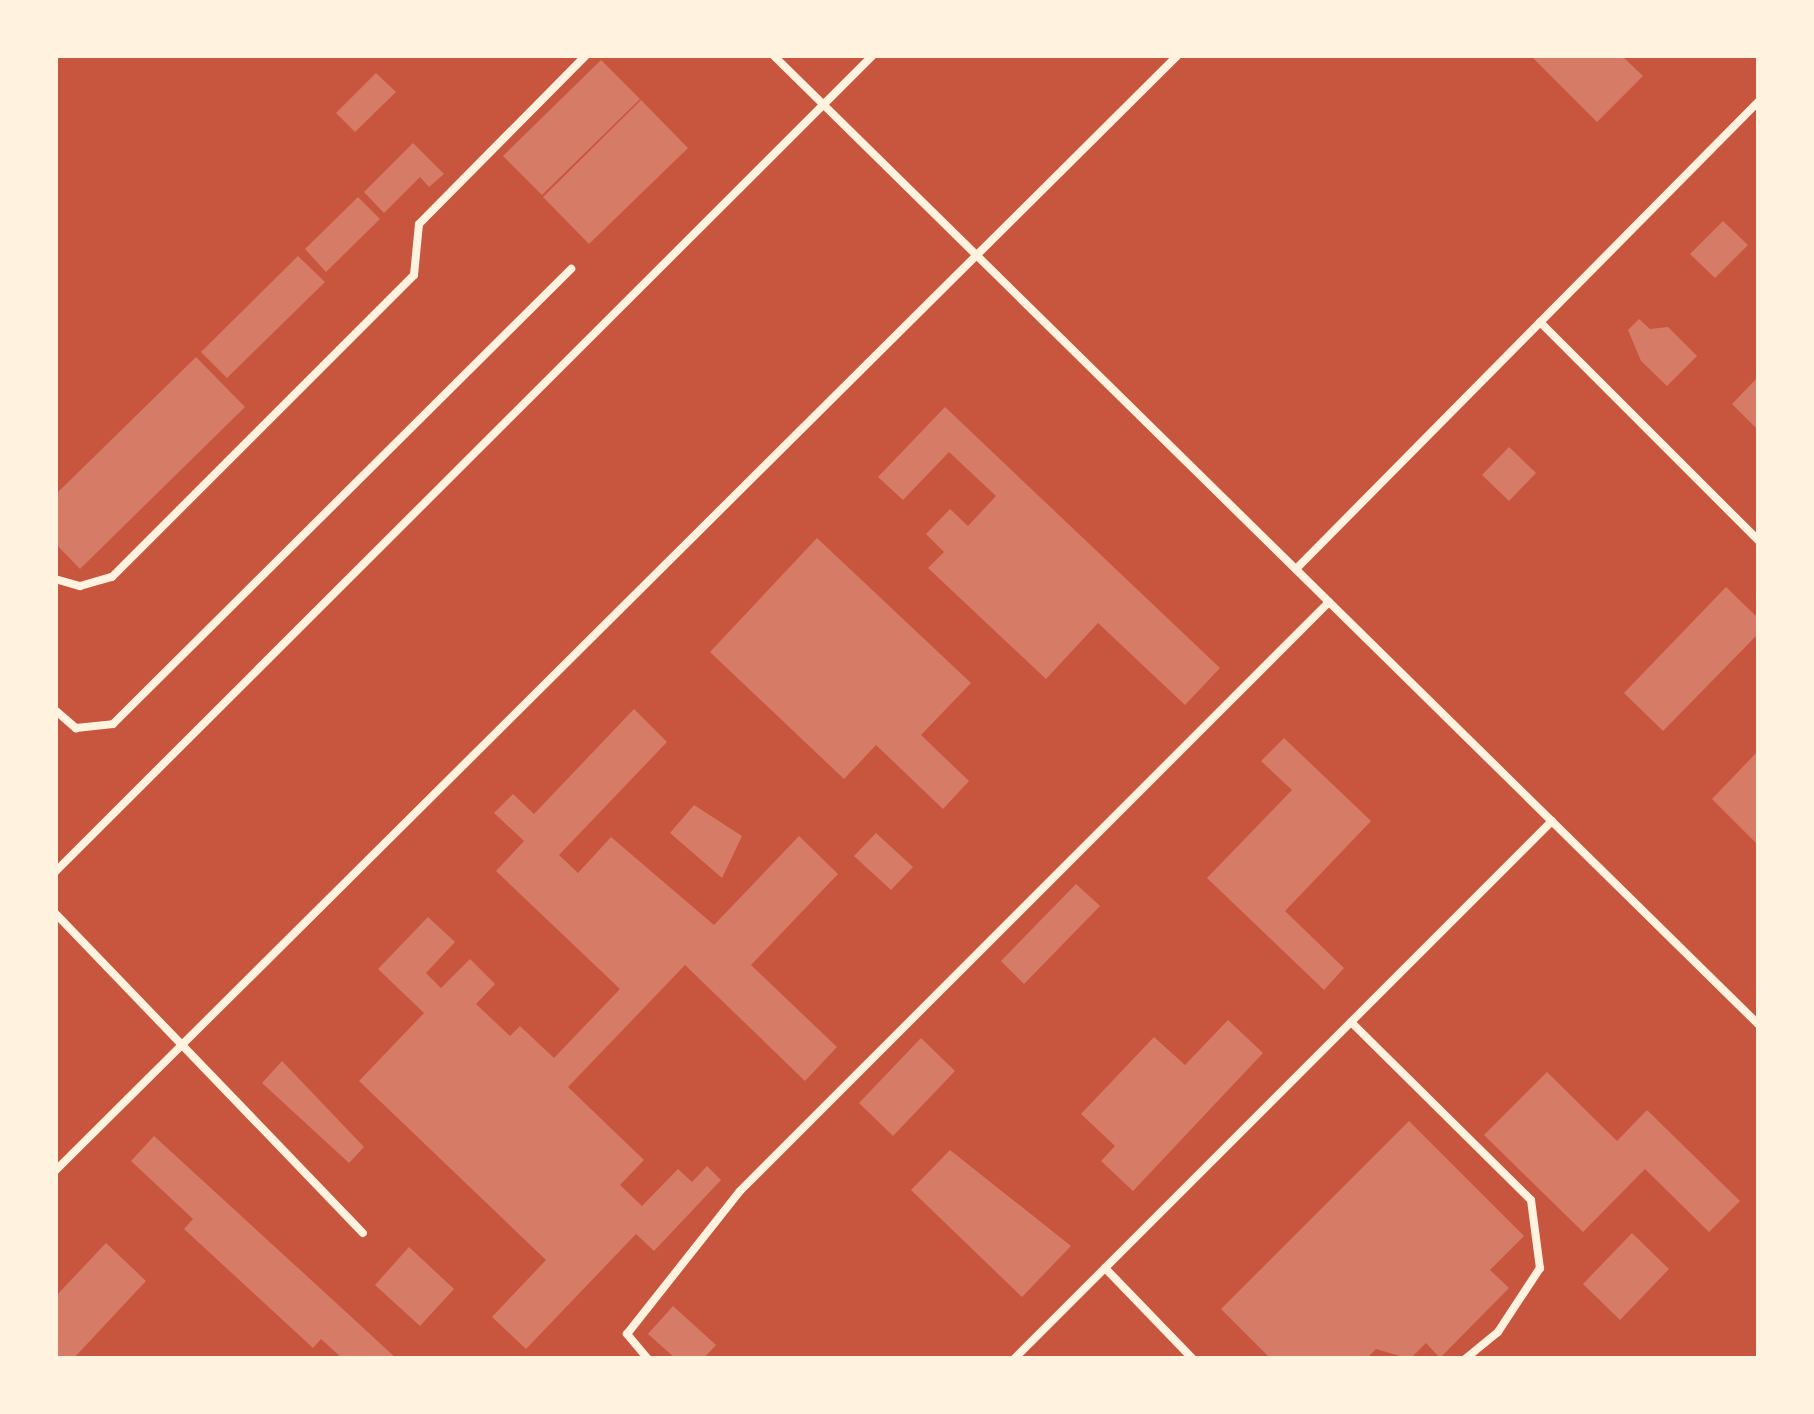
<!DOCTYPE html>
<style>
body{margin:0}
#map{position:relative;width:1814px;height:1414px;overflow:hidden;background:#c8553d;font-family:Ubuntu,sans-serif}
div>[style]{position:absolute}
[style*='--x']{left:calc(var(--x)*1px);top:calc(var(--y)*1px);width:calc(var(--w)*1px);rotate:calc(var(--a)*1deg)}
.building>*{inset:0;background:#d67c66}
.service>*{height:8px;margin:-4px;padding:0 4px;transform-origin:4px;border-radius:4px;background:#fff3e0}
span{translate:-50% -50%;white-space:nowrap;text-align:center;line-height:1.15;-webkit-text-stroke:10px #fff3e0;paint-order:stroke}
.frame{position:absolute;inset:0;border:58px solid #fff3e0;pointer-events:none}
</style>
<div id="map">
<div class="building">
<div style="clip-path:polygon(1530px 55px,1621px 55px,1643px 76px,1597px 122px)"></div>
<div style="clip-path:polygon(601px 60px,640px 99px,542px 195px,503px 156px)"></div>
<div style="clip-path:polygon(376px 73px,396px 92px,355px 132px,336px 113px)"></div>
<div style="clip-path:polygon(641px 100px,688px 148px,589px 244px,543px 197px)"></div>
<div style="clip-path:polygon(413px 143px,444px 174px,429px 187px,420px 177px,384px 213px,364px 192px)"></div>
<div style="clip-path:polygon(358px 197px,380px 219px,326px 272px,305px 249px)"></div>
<div style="clip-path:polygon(1723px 221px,1748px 245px,1715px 278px,1690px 254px)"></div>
<div style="clip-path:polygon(298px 256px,325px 282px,227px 378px,201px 352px)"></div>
<div style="clip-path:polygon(1639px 319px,1650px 329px,1668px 327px,1697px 356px,1667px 386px,1641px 361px,1628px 330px)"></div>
<div style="clip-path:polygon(196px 357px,245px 407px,80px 569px,55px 543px,55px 495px)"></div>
<div style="clip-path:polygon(1759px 376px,1759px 431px,1732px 404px)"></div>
<div style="clip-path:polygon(945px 407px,1220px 668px,1185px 705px,1098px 623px,1046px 679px,928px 568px,944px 552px,926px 534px,950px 509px,968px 526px,996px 496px,949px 452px,903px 500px,878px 477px)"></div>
<div style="clip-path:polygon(1509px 447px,1536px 473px,1509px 501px,1482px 475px)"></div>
<div style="clip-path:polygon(817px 538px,971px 683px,921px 735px,969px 781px,943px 809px,876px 745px,844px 779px,710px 652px)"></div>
<div style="clip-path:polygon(1726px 587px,1759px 619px,1759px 633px,1663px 731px,1624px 693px)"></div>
<div style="clip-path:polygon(634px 709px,667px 742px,559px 855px,578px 873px,611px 837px,714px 925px,799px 836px,838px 874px,751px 965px,837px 1047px,805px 1081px,685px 965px,568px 1087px,644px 1160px,620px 1185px,642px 1206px,678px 1169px,692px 1182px,707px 1166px,721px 1180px,654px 1251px,636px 1234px,526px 1349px,492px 1317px,546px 1260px,359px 1081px,424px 1013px,378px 969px,428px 917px,455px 942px,426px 973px,441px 988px,470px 959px,495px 984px,476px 1004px,510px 1036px,520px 1026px,554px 1058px,620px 989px,496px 871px,524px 841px,494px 813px,513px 794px,534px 814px)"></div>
<div style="clip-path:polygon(1284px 738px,1371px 821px,1285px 911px,1344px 968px,1324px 990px,1207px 878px,1292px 790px,1261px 761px)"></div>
<div style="clip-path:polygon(1759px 750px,1759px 846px,1712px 799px)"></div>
<div style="clip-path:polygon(694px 805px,742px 836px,722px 878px,670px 833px)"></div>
<div style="clip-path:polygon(876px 833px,913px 867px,891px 890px,854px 856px)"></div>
<div style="clip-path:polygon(1076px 884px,1100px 906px,1024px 984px,1001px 961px)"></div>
<div style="clip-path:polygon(1228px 1020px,1263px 1053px,1133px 1191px,1101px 1161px,1115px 1146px,1081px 1114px,1154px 1037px,1185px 1065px)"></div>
<div style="clip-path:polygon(921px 1038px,955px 1071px,893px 1136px,859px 1103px)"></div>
<div style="clip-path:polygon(282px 1061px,364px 1147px,349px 1163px,262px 1083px)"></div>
<div style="clip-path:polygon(1547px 1072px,1617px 1141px,1647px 1110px,1740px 1201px,1709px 1232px,1645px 1169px,1583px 1232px,1484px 1135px)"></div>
<div style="clip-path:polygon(1409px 1121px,1524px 1236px,1490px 1270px,1509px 1288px,1440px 1358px,1426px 1343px,1410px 1359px,1376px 1349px,1366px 1359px,1271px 1359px,1221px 1309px)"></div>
<div style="clip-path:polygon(154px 1136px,346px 1312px,397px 1359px,343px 1359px,321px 1339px,313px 1348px,184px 1229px,193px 1219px,131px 1161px)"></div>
<div style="clip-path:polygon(950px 1150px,1071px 1246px,1022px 1297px,911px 1190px)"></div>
<div style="clip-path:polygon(1632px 1233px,1669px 1269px,1620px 1320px,1583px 1284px)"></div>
<div style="clip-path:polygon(106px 1243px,146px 1281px,73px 1359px,55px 1359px,55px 1297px)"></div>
<div style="clip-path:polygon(409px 1247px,454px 1289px,420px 1326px,375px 1285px)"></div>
<div style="clip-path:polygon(673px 1306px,716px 1345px,703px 1359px,676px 1359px,648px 1334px)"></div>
</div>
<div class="service">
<div style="--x:773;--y:55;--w:1383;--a:44.53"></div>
<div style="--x:1540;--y:322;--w:310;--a:45"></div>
<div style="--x:1296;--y:569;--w:658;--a:-45.31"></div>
<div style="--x:55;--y:579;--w:26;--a:16"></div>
<div style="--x:80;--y:586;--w:33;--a:-16"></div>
<div style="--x:112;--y:577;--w:427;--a:-45"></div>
<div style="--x:414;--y:275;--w:51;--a:-84.4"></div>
<div style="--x:419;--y:224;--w:238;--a:-45.3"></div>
<div style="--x:55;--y:710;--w:28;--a:41"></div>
<div style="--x:76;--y:728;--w:37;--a:-6"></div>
<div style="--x:113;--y:724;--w:646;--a:-44.81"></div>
<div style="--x:55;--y:872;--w:1156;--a:-44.96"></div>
<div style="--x:55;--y:913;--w:444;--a:46.1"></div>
<div style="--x:1351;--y:1022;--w:253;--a:44.7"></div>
<div style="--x:1531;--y:1200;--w:69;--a:82.5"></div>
<div style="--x:1540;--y:1268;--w:77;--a:123.3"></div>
<div style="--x:1498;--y:1332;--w:43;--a:140.7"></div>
<div style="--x:55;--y:1171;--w:1583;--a:-44.82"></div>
<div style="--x:1105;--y:1268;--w:127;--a:46"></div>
<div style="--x:648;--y:1359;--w:33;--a:-130"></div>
<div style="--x:627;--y:1334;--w:182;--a:-51.7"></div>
<div style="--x:740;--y:1191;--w:833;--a:-45"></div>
<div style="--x:1014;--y:1359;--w:761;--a:-45"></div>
</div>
<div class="frame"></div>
</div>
